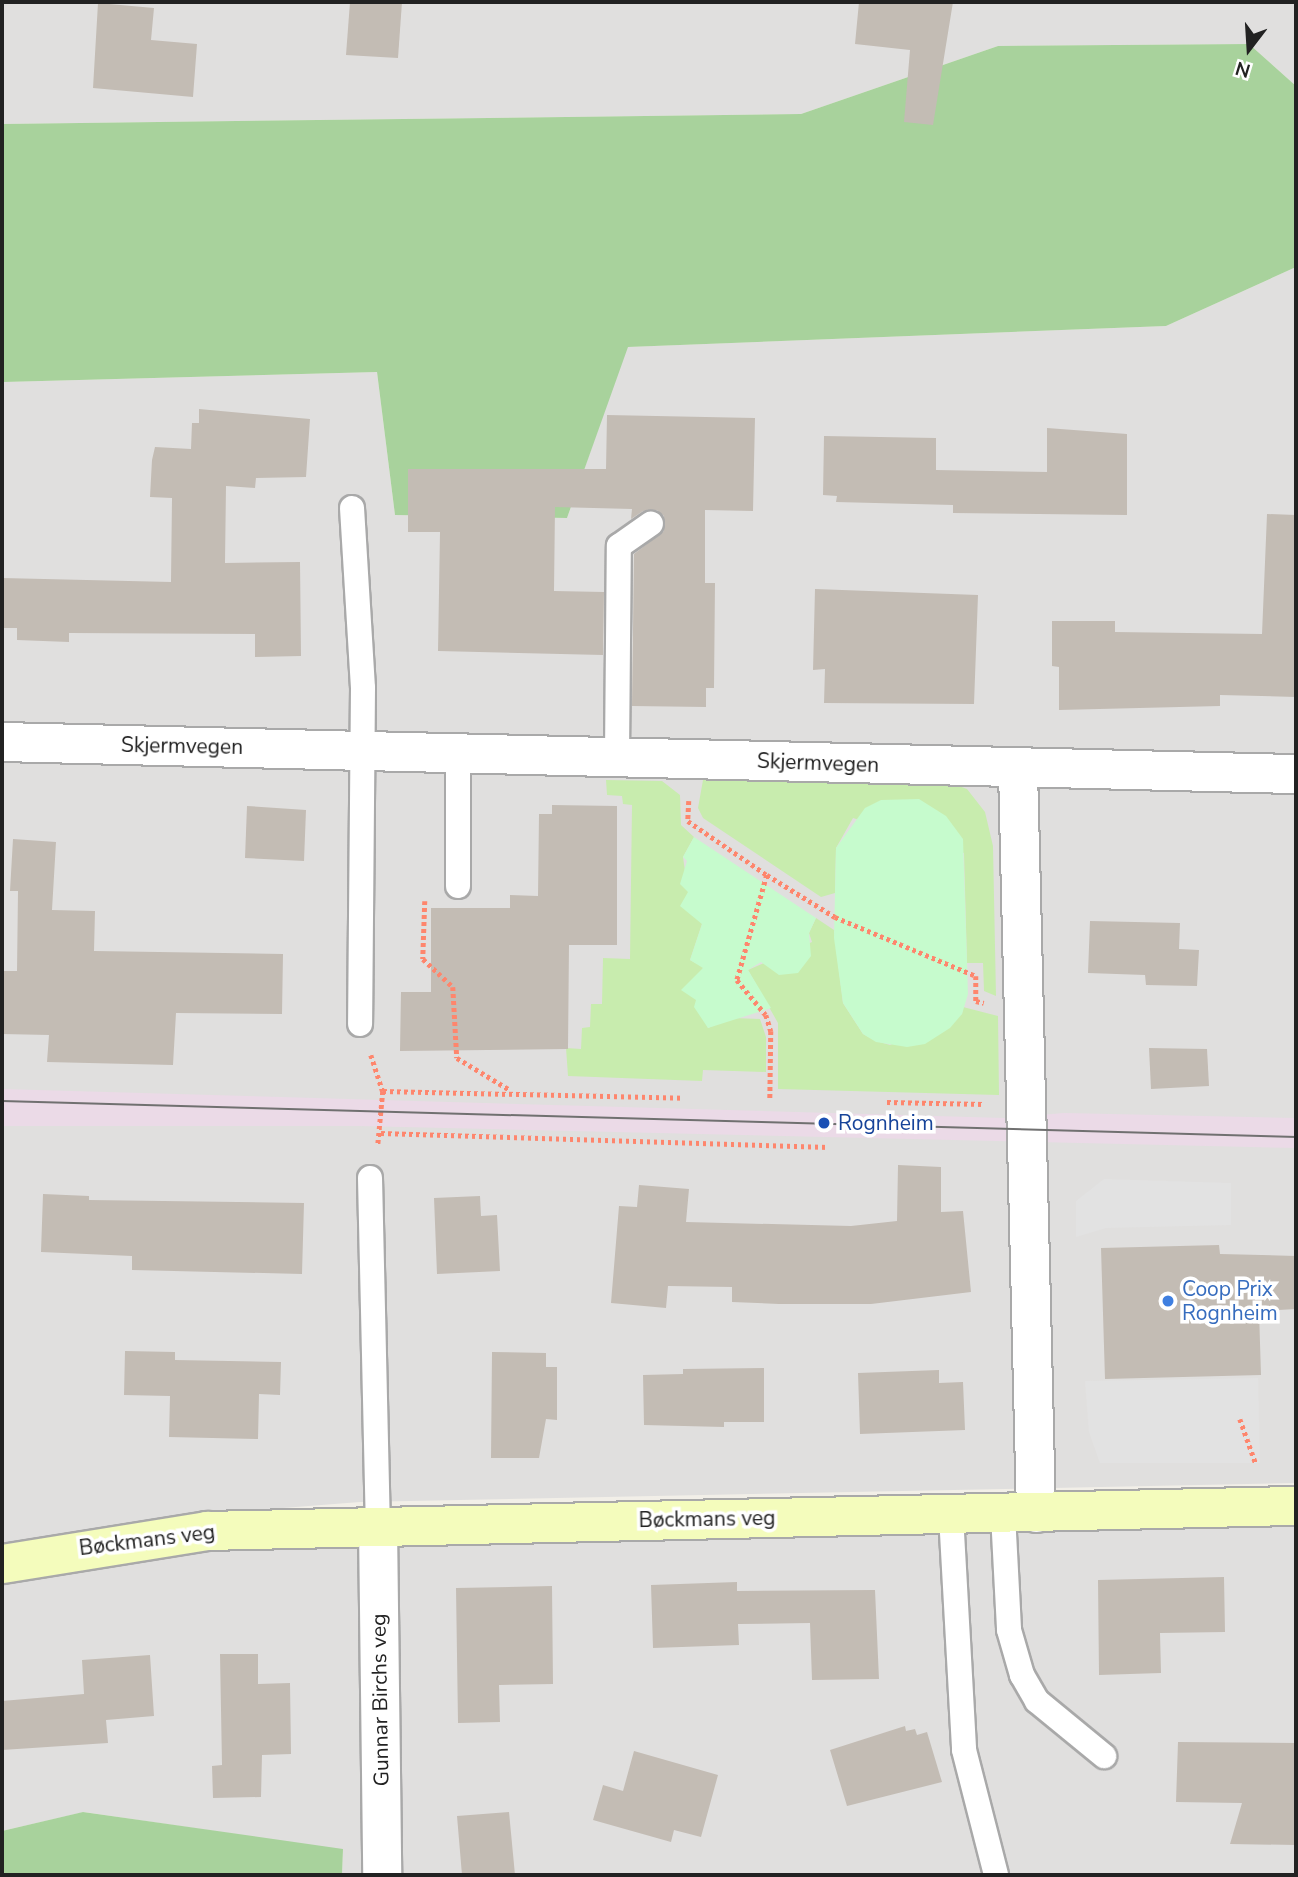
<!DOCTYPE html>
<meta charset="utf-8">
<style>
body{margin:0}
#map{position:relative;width:1298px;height:1877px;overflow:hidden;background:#f2efe8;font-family:"Nunito Sans",sans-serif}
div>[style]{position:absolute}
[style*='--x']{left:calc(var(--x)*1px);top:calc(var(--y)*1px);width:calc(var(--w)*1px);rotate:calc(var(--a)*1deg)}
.residential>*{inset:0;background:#e0dfde}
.industrial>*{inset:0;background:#ebdae7}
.grass>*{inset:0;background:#c8ecae}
.forest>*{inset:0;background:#a8d29c}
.park>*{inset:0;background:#c6fbcd}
.parking>*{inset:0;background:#e2e2e2}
.building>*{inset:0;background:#c3bcb4}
.path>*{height:4.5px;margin-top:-2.25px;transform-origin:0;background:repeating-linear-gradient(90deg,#fe866d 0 3.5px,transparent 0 7px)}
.roads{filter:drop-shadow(2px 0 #a9a9a9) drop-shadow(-2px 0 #a9a9a9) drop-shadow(0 2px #a9a9a9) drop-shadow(0 -2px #a9a9a9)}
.service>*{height:24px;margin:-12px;padding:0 12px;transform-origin:12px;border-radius:12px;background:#fff}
.minor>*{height:38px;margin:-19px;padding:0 19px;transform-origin:19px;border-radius:19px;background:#fff}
.secondary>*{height:38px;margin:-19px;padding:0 19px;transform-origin:19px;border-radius:19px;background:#f4fcbc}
.tram>*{height:2px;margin:-1px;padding:0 1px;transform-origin:1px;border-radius:1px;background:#707070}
.dots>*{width:19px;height:19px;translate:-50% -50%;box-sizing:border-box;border:4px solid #fff;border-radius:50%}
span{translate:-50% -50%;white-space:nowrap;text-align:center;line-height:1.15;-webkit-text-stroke:7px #fff;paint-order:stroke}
.street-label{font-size:21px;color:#222}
.transit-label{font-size:21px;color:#164399}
.left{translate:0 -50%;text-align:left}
.shop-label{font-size:21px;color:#366cbe}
.frame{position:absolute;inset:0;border:4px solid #222;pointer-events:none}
.north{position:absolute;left:1214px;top:14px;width:70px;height:70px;-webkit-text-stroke:5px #fff;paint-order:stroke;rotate:197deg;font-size:19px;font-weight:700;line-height:28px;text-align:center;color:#222}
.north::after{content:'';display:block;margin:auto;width:24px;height:32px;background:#222;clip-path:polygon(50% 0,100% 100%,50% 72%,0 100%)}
</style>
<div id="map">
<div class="residential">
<div style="clip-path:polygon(2px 2px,1296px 2px,1296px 86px,1249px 44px,998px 46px,801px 114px,2px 124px)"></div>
<div style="clip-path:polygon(2px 252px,4px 382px,377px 372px,395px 515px,567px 518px,627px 347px,1166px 326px,1296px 267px,1296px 1483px,360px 1502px,169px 1517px,2px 1544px)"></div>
<div style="clip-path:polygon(1296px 1521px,1296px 1875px,342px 1875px,343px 1850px,84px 1812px,2px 1831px,2px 1582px,16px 1578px,222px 1550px,308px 1544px)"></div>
</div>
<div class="industrial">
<div style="clip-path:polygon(2px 1089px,1004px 1118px,1064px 1113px,1296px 1118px,1296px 1148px,360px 1126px,2px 1126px)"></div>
</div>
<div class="grass">
<div style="clip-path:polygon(606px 780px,662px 781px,680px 795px,681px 825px,694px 837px,683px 857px,688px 892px,702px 924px,690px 960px,703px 967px,697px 1000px,708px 1028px,732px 1018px,760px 1019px,766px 1037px,766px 1072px,703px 1070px,702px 1081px,568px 1076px,566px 1048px,581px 1049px,582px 1028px,590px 1027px,591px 1004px,602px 1004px,603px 958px,630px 959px,632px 805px,623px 804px,622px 796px,607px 795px)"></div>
<div style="clip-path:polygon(703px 780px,956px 785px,967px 789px,985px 812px,993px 846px,996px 996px,984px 991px,983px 963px,967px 963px,964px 853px,853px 818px,836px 848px,835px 893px,821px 897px,703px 818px,698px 808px)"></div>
<div style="clip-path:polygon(816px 918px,834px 930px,843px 1003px,863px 1034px,876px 1041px,890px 1045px,962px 1014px,963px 1007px,998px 1016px,999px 1095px,778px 1089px,778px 1023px,748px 970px,812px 942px,809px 933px)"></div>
</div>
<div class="forest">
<div style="clip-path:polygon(1249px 44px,1296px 86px,1296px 267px,1166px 326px,628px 347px,567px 518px,395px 515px,377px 372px,4px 382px,2px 124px,801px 114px,998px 46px)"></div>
<div style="clip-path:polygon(83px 1812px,343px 1849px,342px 1875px,2px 1875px,2px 1831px)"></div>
</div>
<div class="park">
<div style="clip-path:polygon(919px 799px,946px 816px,963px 839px,968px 994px,962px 1014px,950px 1028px,925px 1044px,907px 1047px,876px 1042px,863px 1034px,843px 1003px,834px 938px,836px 848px,865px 808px,881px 800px)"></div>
<div style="clip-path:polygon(694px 837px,816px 918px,809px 933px,811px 956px,798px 973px,779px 975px,761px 962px,748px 970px,771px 1008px,708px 1028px,694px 1007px,696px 1000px,681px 990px,703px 968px,690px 960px,702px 924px,680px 906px,688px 892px,680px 884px,687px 861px,683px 857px)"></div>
</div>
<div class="parking">
<div style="clip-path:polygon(1104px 1179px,1231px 1183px,1231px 1225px,1106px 1228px,1076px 1237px,1076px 1201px)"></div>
<div style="clip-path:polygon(1258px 1378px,1260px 1463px,1100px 1463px,1089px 1432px,1085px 1381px)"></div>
</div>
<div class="building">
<div style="clip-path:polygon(350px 2px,402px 2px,398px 58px,346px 55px)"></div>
<div style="clip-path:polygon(859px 2px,953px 2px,933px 125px,904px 122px,910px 50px,855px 44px)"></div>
<div style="clip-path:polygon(98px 3px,154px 8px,151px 40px,197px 44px,193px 97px,93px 88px)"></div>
<div style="clip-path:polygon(199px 409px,310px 419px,306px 477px,256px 478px,255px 488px,226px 486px,225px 563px,300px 562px,301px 656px,255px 657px,255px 634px,69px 633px,69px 642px,17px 640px,17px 628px,2px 628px,2px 578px,171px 582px,172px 498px,150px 497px,152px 460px,155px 447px,191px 449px,192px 423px,199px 423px)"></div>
<div style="clip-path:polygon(607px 415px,755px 418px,753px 511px,705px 510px,705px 583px,715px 583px,714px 688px,706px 688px,706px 707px,632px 706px,634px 554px,664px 531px,664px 516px,657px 510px,643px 511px,631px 519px,632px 509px,555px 507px,554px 591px,604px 592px,603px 655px,438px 651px,440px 532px,408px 532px,408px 469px,606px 469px)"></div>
<div style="clip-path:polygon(1047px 428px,1127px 434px,1127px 515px,953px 513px,953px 505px,836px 502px,837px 496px,823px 495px,824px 436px,936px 438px,936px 470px,1047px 472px)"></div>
<div style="clip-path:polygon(1267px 514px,1296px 515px,1296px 697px,1220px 695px,1220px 706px,1059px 710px,1059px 667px,1052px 666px,1052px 621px,1115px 621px,1115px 632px,1262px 634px)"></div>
<div style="clip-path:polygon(815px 589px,978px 595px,974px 704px,824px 703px,825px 669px,813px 670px)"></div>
<div style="clip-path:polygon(552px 805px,617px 806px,617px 945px,569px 945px,568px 1049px,400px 1051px,401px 992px,431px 992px,431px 908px,510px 908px,510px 895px,538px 896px,539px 814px,552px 814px)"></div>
<div style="clip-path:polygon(247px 806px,306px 810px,304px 861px,245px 858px)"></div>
<div style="clip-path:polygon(13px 839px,56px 842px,52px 910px,95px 911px,94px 951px,283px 954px,282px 1014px,176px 1013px,173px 1065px,47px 1062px,49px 1035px,2px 1034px,2px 971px,17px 971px,18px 891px,10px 891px)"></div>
<div style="clip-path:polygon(1090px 921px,1180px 923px,1179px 949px,1199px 950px,1197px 986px,1146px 985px,1145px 975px,1088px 973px)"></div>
<div style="clip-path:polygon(1149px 1048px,1207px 1049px,1209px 1086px,1151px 1089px)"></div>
<div style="clip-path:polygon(898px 1165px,941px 1167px,941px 1212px,963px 1211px,971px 1292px,871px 1304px,779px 1304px,732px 1302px,732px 1287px,668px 1286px,666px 1308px,611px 1303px,619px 1206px,637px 1207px,639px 1185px,689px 1189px,686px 1222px,851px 1226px,897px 1221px)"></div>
<div style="clip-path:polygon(43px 1194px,89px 1196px,89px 1200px,304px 1203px,302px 1274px,132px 1270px,132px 1256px,41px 1252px)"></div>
<div style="clip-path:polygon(480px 1196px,481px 1216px,497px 1215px,500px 1271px,437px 1274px,434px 1198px)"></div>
<div style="clip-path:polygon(1219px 1245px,1220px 1254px,1296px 1256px,1296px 1309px,1259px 1311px,1261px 1375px,1105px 1379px,1101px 1248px)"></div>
<div style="clip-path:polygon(125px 1351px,175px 1352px,175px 1360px,281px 1362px,280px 1395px,259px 1394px,258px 1439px,169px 1437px,170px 1396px,124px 1395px)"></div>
<div style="clip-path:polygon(492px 1352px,546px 1353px,546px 1367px,557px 1367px,557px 1420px,546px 1419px,539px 1458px,491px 1458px)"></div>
<div style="clip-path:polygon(764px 1368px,764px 1422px,724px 1422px,724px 1427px,644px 1425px,643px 1375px,683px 1374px,683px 1369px)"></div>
<div style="clip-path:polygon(939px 1370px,939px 1383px,963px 1382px,965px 1430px,860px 1434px,858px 1373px)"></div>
<div style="clip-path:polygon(1224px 1577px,1225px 1632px,1160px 1633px,1161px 1673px,1099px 1675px,1098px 1580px)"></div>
<div style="clip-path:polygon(737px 1582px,737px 1591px,875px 1590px,879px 1679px,812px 1680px,810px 1623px,738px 1624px,739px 1645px,653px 1648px,651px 1585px)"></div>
<div style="clip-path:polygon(552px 1586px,553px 1684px,499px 1685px,500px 1722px,458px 1723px,456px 1588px)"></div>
<div style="clip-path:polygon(220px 1654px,258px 1654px,258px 1684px,290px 1683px,291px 1754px,262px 1755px,261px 1797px,213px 1798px,212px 1766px,222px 1765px)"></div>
<div style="clip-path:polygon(150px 1655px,154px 1716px,106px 1720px,108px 1743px,2px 1750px,2px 1701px,84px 1694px,82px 1660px)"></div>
<div style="clip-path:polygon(905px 1726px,906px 1731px,915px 1729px,917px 1735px,927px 1732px,942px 1782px,847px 1806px,830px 1750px)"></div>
<div style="clip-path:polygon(1178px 1742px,1296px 1743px,1296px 1845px,1230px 1844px,1242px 1803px,1176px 1802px)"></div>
<div style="clip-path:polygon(634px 1751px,718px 1775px,701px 1837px,674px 1830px,671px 1842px,593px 1820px,603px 1785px,623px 1791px)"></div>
<div style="clip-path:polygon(509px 1812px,515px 1875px,462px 1875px,457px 1816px)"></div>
</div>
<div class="path">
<div style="--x:689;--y:801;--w:20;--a:93"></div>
<div style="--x:688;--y:821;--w:96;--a:34.4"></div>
<div style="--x:767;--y:875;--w:109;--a:105.9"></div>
<div style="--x:737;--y:980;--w:45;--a:50.4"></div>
<div style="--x:766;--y:1015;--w:17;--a:73"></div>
<div style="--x:771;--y:1031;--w:69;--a:90.8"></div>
<div style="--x:767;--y:875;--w:80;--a:31.7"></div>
<div style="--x:835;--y:917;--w:153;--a:22.7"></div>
<div style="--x:976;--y:976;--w:25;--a:90"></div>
<div style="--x:976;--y:1001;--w:8;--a:14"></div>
<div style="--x:425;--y:901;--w:58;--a:92"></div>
<div style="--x:423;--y:959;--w:41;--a:43"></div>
<div style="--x:453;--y:987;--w:71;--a:86.8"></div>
<div style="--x:457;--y:1058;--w:62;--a:31.1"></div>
<div style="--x:371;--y:1055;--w:38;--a:72"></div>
<div style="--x:383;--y:1091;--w:54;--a:95.3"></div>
<div style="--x:383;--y:1091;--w:301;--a:1.3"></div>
<div style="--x:887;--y:1102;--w:97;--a:1.2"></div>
<div style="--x:381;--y:1133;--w:448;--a:1.8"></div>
<div style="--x:1240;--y:1419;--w:48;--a:70.4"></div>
</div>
<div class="roads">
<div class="service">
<div style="--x:352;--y:508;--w:180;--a:86.5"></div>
<div style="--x:363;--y:688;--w:336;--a:90.5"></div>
<div style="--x:458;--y:751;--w:135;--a:90"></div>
<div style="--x:617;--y:756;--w:210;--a:-89.5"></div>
<div style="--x:619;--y:546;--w:39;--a:-35"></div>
<div style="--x:370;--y:1178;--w:348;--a:88.7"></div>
<div style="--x:1003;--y:1514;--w:116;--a:87"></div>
<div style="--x:1009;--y:1630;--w:47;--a:73.9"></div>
<div style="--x:1022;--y:1675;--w:30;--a:60"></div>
<div style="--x:1037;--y:1701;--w:87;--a:39.4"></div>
<div style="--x:951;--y:1515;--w:235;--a:86.8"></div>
<div style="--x:964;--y:1750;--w:129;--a:75.6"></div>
</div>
<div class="minor">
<div style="--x:2;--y:742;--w:1294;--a:1.42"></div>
<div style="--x:1018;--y:770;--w:743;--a:88.61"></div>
<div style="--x:378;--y:1526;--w:349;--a:89.3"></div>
</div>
<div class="secondary">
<div style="--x:2;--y:1564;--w:208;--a:-9.1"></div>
<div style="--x:207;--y:1531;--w:1089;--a:-1.32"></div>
</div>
</div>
<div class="tram">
<div style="--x:2;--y:1101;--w:1295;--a:1.59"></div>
</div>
<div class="dots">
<div style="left:824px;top:1123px;background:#1a4fb4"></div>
<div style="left:1168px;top:1301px;background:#3f7fe0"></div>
</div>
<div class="street-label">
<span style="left:182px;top:746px;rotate:1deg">Skjermvegen</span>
<span style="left:818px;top:763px;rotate:2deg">Skjermvegen</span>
<span style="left:707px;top:1519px;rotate:-1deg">Bøckmans veg</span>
<span style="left:147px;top:1540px;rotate:-7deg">Bøckmans veg</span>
<span style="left:380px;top:1700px;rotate:-91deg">Gunnar Birchs veg</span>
</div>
<div class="transit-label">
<span class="left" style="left:838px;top:1123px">Rognheim</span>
</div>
<div class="shop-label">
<span class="left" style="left:1182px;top:1301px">Coop Prix<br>Rognheim</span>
</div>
<div class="frame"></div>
<div class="north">N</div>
</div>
